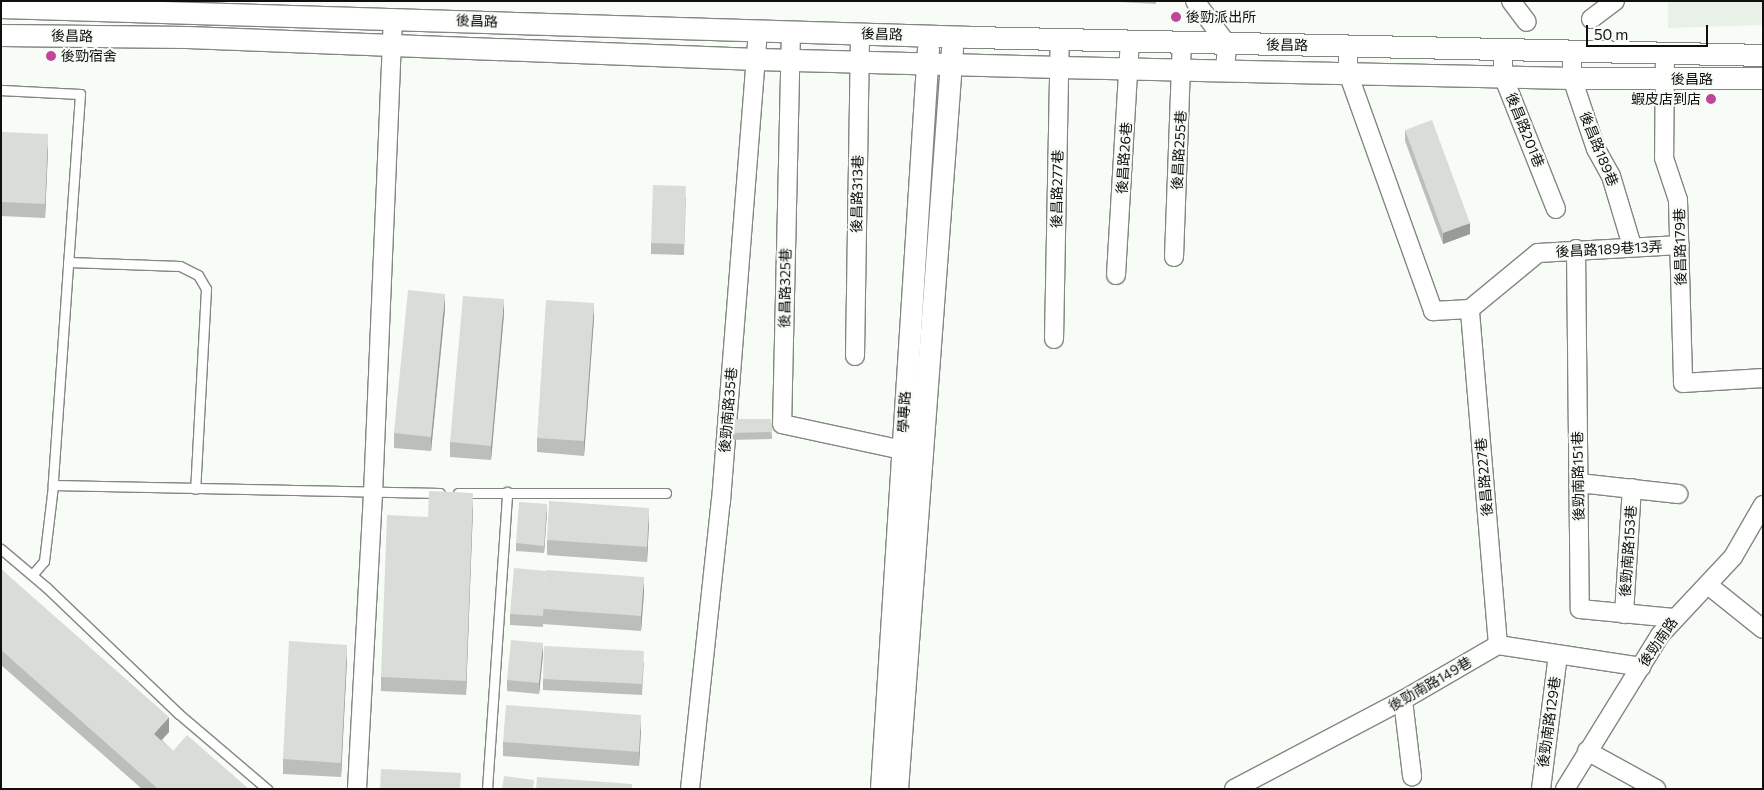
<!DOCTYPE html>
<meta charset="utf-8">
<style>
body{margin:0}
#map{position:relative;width:1764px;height:790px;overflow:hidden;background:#f8fcf6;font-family:Commissioner,"Noto Sans TC",sans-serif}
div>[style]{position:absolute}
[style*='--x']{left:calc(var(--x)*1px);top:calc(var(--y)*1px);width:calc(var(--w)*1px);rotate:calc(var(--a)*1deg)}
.built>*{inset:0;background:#e8f1e5}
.roads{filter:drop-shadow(1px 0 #838782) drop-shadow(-1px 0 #838782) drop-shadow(0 1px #838782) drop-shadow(0 -1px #838782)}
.service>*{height:9px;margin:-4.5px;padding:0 4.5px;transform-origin:4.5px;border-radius:4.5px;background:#fff}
.minor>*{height:18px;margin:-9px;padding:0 9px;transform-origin:9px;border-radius:9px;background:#fff}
.tertiary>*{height:21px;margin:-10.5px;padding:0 10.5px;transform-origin:10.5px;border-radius:10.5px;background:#fff}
.wall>*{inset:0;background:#bbbeb9}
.shaded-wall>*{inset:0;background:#989b96}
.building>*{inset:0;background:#d9ddd7}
.dots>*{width:14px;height:14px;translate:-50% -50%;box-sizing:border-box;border:2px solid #f8fcf6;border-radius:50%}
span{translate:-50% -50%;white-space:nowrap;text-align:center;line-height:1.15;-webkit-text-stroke:4px #f8fcf6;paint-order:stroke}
.poi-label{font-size:14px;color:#0f100e}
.left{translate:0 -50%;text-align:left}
.right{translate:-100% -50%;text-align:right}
.street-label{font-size:14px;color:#0f100e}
.frame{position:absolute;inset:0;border:2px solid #0f100e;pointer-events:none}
.scale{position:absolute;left:1586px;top:25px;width:122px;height:22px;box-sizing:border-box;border:2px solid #0f100e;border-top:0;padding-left:6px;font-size:15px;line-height:18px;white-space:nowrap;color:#0f100e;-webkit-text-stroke:4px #f8fcf6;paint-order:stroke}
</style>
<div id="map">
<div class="built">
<div style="clip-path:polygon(1668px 1px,1763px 1px,1763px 25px,1668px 28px)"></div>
</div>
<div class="roads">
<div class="service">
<div style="--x:1;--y:90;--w:79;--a:2.9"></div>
<div style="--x:80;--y:94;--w:392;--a:94"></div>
<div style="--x:53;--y:485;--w:387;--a:1.2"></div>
<div style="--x:68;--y:262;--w:112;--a:2"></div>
<div style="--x:180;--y:266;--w:20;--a:27"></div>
<div style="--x:198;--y:275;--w:16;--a:60"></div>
<div style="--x:206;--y:289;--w:200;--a:93.1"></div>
<div style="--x:458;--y:493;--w:208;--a:0"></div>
<div style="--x:1;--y:549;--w:59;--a:40.2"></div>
<div style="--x:46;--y:587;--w:184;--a:43.7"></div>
<div style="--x:179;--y:714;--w:116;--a:40.4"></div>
<div style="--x:32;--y:575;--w:18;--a:-49"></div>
<div style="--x:44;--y:561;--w:77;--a:-83.2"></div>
<div style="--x:487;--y:789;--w:298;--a:-86.1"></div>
</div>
<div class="minor">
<div style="--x:1195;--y:1;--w:54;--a:53.3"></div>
<div style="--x:1227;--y:44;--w:26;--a:94"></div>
<div style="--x:1511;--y:1;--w:26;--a:53"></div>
<div style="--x:1591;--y:19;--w:30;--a:-37"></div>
<div style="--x:791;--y:31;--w:393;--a:91.3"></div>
<div style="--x:782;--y:424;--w:123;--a:12.2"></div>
<div style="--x:1348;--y:46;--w:27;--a:90"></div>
<div style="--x:1348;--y:73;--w:253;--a:70.3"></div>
<div style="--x:1433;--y:311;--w:37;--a:-3"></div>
<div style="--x:1503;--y:50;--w:26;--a:90"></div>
<div style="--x:1503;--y:76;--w:143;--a:68.3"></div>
<div style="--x:1572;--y:51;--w:27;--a:90"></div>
<div style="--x:1572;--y:78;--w:75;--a:71.3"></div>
<div style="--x:1596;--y:149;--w:31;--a:61"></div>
<div style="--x:1611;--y:176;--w:73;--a:73.3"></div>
<div style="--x:1665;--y:53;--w:105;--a:90.5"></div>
<div style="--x:1664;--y:158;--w:44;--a:71.6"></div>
<div style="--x:1678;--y:200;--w:183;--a:88.4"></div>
<div style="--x:1683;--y:383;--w:80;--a:-3.6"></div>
<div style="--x:1576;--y:249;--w:360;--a:89.4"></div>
<div style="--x:1580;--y:609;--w:94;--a:5.5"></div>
<div style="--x:1174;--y:257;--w:214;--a:-87.9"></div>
<div style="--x:1116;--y:275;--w:233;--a:-86.6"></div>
<div style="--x:1054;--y:339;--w:299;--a:-88.9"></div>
<div style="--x:855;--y:356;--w:323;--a:-89.1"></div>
<div style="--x:1579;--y:483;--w:100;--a:6.3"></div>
<div style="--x:1708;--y:585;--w:70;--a:38.7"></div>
<div style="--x:1624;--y:614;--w:126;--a:-86.4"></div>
<div style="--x:1498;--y:645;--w:337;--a:-94.8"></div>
<div style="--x:1470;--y:309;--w:88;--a:-39.5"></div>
<div style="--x:1538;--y:253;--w:142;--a:-3.2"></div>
<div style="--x:1403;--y:700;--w:77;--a:83.2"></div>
<div style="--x:1587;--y:751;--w:79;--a:28.8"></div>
<div style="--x:357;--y:789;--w:295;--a:-86.9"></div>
<div style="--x:373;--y:494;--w:476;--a:-87.6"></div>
<div style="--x:690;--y:789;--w:290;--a:-83.9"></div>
<div style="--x:721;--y:501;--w:472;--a:-85.5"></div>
<div style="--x:1234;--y:789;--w:191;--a:-27.8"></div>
<div style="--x:1403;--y:700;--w:110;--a:-30.1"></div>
<div style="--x:1498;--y:645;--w:145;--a:8.7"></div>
<div style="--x:1541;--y:789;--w:135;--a:-82.8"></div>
<div style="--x:1565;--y:789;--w:181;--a:-58.3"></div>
<div style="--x:1660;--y:635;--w:107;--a:-46.9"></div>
<div style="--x:1733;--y:557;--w:60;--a:-60"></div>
</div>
<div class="tertiary">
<div style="--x:1;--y:7;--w:971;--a:1.77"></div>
<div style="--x:972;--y:37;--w:791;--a:1.3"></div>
<div style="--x:1;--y:35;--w:186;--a:0.6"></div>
<div style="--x:187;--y:37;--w:570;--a:2.21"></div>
<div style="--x:757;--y:59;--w:302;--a:1.5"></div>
<div style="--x:1059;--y:67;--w:513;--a:1.23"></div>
<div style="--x:1572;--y:78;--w:191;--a:0"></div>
<div style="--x:881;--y:789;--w:742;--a:-86.37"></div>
<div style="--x:897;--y:789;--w:742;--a:-85.75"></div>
</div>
</div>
<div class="wall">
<div style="clip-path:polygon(1100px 1px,1156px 1px,1156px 4px)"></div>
<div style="clip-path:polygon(1405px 130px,1470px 234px,1443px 244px,1405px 141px)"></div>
<div style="clip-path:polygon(1px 132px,48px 149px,45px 218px,1px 216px)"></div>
<div style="clip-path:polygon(686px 197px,684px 255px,651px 254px,651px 243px)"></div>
<div style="clip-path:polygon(445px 309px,431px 451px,394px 448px,394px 433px)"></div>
<div style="clip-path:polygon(504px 314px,491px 460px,450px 457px,450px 442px)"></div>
<div style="clip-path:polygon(594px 318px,584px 456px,537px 452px,537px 438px)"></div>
<div style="clip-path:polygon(729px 419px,771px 419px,772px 439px,729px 440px)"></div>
<div style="clip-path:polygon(473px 507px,466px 695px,381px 691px,381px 677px,428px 517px)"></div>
<div style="clip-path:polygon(547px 512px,544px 553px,516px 551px,516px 543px)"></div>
<div style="clip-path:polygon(649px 522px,647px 562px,547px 555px,547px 540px)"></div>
<div style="clip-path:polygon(1px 569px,169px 732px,162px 740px,173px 751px,249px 789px,142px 789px,1px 665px)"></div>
<div style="clip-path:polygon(644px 592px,641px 631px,543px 624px,543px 623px,543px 627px,510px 625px,510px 614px)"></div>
<div style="clip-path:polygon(543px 654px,539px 694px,507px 691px,507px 680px)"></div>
<div style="clip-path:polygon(347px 659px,341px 777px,283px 774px,283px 759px)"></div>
<div style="clip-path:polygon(644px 662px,642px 695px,543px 690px,543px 679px)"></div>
<div style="clip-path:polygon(641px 729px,639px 766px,503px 756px,503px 742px)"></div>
</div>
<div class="shaded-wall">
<div style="clip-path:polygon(48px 134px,48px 149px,45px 218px,45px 204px)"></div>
<div style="clip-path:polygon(1470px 223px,1470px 234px,1443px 244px,1443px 233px)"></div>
<div style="clip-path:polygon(445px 294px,445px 309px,431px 451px,431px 437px)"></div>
<div style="clip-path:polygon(504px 299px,504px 314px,491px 460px,491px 446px)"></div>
<div style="clip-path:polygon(594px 303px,594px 318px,584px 456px,584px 441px)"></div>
<div style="clip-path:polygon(473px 493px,473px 507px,466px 695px,466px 681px)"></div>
<div style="clip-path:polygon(547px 504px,547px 512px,544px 553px,544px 546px)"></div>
<div style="clip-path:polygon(649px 508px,649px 522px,647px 562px,647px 547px)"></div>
<div style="clip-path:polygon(644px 577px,644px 592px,641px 631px,641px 616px)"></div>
<div style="clip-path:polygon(543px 643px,543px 654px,539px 694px,539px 683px)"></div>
<div style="clip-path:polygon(347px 645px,347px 659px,341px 777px,341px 763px)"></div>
<div style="clip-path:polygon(641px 715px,641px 729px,639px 766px,639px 752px)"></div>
<div style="clip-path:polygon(169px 717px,169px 732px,154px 748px,154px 734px)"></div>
</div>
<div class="building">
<div style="clip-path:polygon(1432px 120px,1470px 223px,1443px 233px,1405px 130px)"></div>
<div style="clip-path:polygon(1px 132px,48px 134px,45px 204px,1px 202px)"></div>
<div style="clip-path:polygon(653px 185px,686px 186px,684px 244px,651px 243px)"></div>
<div style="clip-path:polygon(408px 290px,445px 294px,431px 437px,394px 433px)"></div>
<div style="clip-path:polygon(463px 296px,504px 299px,491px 446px,450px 442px)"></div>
<div style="clip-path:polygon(546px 300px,594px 303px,584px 441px,537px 438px)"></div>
<div style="clip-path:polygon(729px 419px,771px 419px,772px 432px,729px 433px)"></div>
<div style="clip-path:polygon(429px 491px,473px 493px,466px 681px,381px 677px,387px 515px,428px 517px)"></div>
<div style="clip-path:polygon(549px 501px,649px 508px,647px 547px,547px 540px)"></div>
<div style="clip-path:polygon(519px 502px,547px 504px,544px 546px,516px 543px)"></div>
<div style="clip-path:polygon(514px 568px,546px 571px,543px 616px,510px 614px)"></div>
<div style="clip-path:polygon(1px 569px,169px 717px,154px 734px,173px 751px,187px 735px,249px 789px,158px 789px,1px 650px)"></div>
<div style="clip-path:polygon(546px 570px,644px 577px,641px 616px,543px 609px)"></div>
<div style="clip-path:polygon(511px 640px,543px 643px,539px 683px,507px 680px)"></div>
<div style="clip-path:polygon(289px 641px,347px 645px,341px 763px,283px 759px)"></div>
<div style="clip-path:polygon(544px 646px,644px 651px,642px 684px,543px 679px)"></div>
<div style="clip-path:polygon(506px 705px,641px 715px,639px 752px,503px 742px)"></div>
<div style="clip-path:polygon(381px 769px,461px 773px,460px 789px,380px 789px)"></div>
<div style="clip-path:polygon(504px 776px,534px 780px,533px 789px,502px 789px)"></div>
<div style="clip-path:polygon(537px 777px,632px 784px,632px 789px,536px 789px)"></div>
</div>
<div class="dots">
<div style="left:1176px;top:17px;background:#bf469a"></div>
<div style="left:51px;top:56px;background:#bf469a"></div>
<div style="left:1711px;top:99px;background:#bf469a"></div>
</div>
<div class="poi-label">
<span class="left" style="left:1186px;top:17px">後勁派出所</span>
<span class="left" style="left:61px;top:56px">後勁宿舍</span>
<span class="right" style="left:1701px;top:99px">蝦皮店到店</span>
</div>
<div class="street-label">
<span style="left:477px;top:21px;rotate:2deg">後昌路</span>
<span style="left:882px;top:34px;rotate:2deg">後昌路</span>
<span style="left:72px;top:36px;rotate:1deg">後昌路</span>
<span style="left:1287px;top:45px;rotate:1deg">後昌路</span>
<span style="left:1692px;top:79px">後昌路</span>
<span style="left:1525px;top:130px;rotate:68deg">後昌路201巷</span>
<span style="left:1599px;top:149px;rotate:68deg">後昌路189巷</span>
<span style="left:1179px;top:150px;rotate:-87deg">後昌路255巷</span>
<span style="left:1124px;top:158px;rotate:-86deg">後昌路26巷</span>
<span style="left:1057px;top:189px;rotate:-89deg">後昌路277巷</span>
<span style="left:857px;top:194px;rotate:-89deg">後昌路313巷</span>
<span style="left:1680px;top:247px;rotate:-91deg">後昌路179巷</span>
<span style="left:1609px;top:249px;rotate:-3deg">後昌路189巷13弄</span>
<span style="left:785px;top:288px;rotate:-89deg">後昌路325巷</span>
<span style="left:728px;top:410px;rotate:-85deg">後勁南路35巷</span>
<span style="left:904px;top:412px;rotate:-87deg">學專路</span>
<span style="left:1578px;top:476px;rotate:-91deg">後勁南路151巷</span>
<span style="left:1484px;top:477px;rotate:-95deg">後昌路227巷</span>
<span style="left:1628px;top:551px;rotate:-86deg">後勁南路153巷</span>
<span style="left:1658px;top:642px;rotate:-55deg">後勁南路</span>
<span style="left:1430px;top:684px;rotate:-30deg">後勁南路149巷</span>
<span style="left:1549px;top:722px;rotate:-82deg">後勁南路129巷</span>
</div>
<div class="frame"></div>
<div class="scale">50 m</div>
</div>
